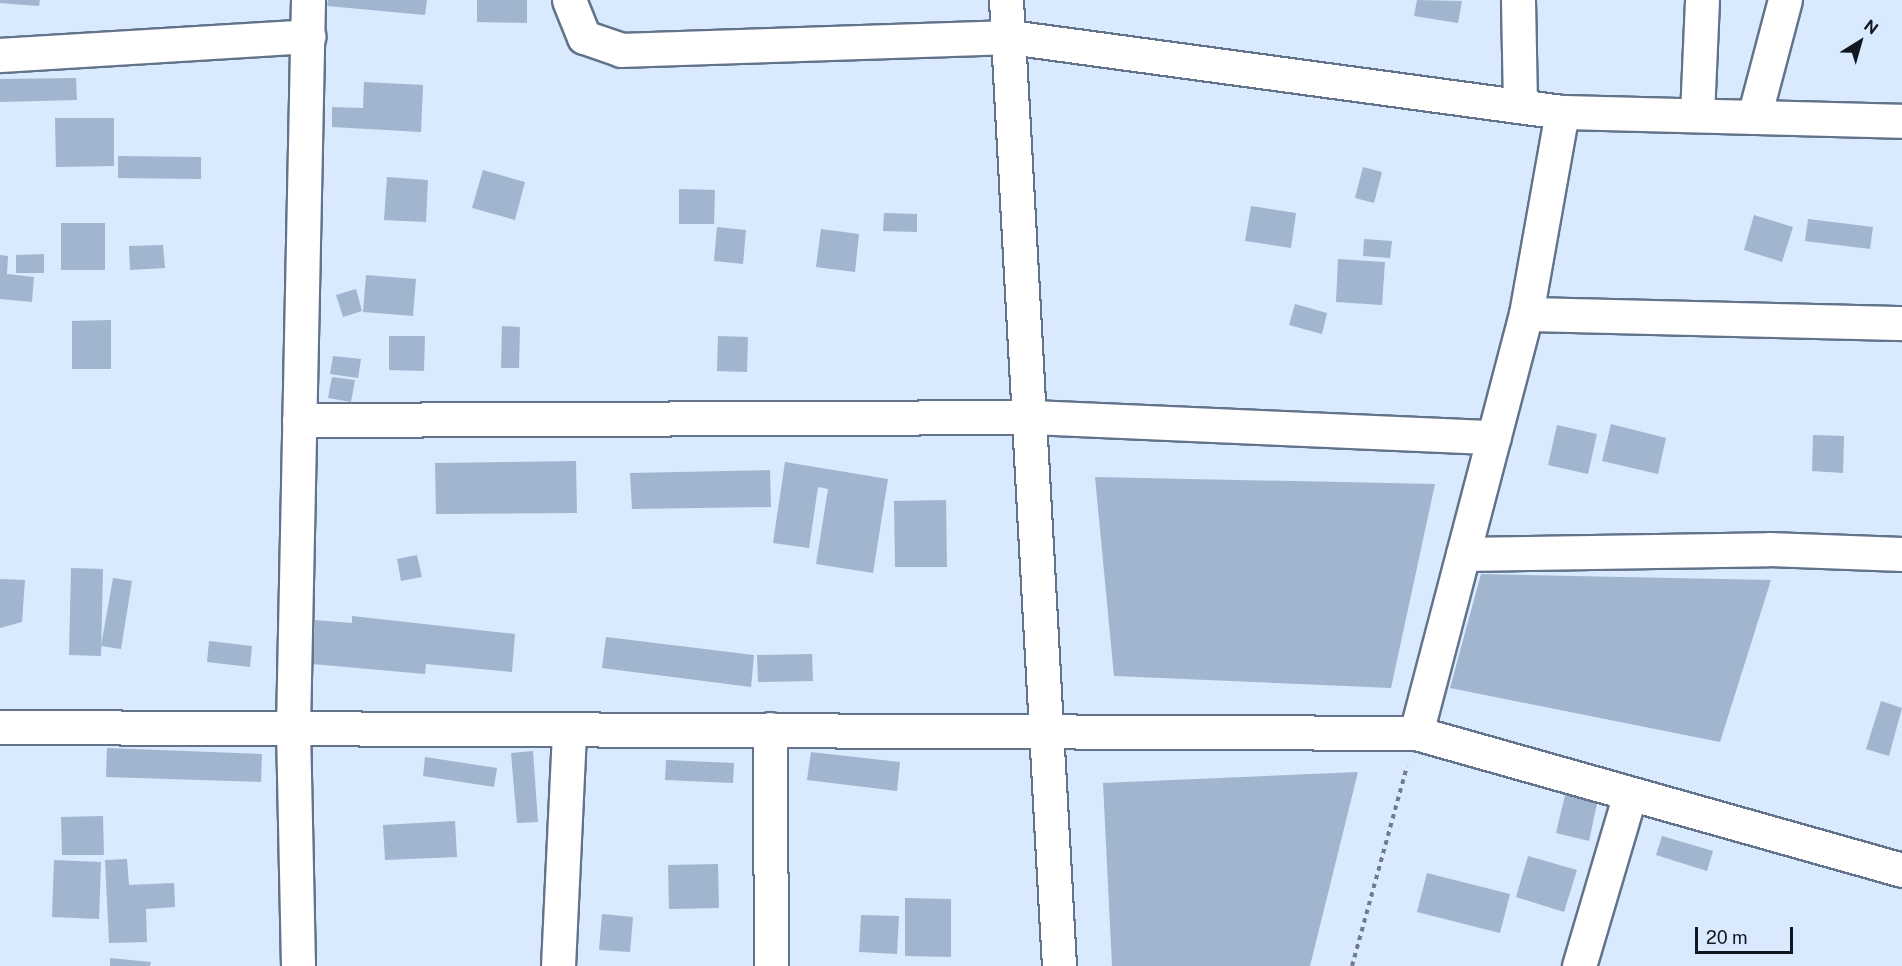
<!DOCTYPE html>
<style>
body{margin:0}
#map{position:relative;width:1902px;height:966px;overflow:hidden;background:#d9e9fe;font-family:"Public Sans",sans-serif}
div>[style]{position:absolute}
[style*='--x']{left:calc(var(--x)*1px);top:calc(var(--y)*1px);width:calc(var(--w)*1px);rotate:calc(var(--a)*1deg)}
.building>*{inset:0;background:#a2b5cf}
.path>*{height:4px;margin-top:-2px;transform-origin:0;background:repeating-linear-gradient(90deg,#717c8b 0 4.5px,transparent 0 9px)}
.roads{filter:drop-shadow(2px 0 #62738b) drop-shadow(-2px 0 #62738b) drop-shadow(0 2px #62738b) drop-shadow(0 -2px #62738b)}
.street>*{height:33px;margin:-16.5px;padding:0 16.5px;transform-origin:16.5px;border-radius:16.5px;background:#fff}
span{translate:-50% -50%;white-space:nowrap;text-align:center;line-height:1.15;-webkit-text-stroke:6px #d9e9fe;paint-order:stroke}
.north{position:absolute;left:1830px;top:12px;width:60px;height:60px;-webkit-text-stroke:4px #d9e9fe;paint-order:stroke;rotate:37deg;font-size:16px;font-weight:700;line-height:24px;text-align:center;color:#101720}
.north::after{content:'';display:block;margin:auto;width:21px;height:27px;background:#101720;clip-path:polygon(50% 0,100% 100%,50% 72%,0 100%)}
.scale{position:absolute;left:1695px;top:927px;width:98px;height:27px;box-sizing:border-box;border:3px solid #101720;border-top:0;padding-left:8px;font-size:18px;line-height:21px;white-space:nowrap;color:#101720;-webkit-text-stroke:4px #d9e9fe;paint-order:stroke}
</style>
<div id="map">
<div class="building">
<div style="clip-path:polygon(0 0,40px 0,39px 6px,0 3px)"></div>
<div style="clip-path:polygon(328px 0,427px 0,425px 15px,327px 6px)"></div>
<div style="clip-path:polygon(477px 0,527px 0,527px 23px,477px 22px)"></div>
<div style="clip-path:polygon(1417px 0,1462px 1px,1458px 23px,1414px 16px)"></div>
<div style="clip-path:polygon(76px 78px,77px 100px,0 102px,0 79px)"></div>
<div style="clip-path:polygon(364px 82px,423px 85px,421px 132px,332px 127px,332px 107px,363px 108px)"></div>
<div style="clip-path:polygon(55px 118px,114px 118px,114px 166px,56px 167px)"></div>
<div style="clip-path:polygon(118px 156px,201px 157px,201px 179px,118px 178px)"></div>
<div style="clip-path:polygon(1363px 167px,1382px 172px,1374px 203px,1355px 198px)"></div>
<div style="clip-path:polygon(483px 170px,525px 182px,515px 220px,472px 208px)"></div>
<div style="clip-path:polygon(387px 177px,428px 180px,426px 222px,384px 220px)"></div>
<div style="clip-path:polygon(679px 189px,715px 190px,714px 224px,679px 224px)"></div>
<div style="clip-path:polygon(1251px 206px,1296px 213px,1291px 248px,1245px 241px)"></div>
<div style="clip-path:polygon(884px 213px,917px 214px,917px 232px,883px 231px)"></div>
<div style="clip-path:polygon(1754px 215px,1793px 227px,1782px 262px,1744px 250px)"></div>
<div style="clip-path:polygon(1808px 219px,1873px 227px,1870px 249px,1805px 241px)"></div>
<div style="clip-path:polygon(61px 223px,105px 223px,105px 270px,61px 270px)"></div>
<div style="clip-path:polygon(717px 227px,746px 230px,743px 264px,714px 261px)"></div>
<div style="clip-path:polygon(821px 229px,859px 234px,855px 272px,816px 267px)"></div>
<div style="clip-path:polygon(1364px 239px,1392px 241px,1390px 258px,1363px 256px)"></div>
<div style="clip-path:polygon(163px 245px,165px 268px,130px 270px,129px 246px)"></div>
<div style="clip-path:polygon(44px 254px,44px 273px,16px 273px,16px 255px)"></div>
<div style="clip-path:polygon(0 255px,8px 256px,7px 274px,34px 277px,32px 302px,0 299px)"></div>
<div style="clip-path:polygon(1338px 259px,1385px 262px,1382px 305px,1336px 302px)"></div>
<div style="clip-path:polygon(366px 275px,416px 279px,413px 316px,363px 312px)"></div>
<div style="clip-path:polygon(356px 289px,362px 311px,343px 317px,336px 295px)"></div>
<div style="clip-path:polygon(1295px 304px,1327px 313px,1322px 334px,1289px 325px)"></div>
<div style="clip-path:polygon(111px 320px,111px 369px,72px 369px,72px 321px)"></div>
<div style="clip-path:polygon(502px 326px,520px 327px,519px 368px,501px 368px)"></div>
<div style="clip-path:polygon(389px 336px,425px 336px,424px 371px,389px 370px)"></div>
<div style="clip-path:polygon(718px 336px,748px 337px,747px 372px,717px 371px)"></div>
<div style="clip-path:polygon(333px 356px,361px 359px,358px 378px,330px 374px)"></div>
<div style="clip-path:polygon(332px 377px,355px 380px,351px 402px,328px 398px)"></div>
<div style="clip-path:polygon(1611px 424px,1666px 438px,1658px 474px,1602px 461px)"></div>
<div style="clip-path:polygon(1557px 425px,1597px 434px,1588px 474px,1548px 465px)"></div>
<div style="clip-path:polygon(1813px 435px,1844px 436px,1843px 473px,1812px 471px)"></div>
<div style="clip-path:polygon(576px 461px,577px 513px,436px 514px,435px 463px)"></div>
<div style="clip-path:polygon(785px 462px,888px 479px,873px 573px,816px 564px,828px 489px,818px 487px,809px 548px,773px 543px)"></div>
<div style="clip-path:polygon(770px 470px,771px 507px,632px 509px,630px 473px)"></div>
<div style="clip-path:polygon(1095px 477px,1435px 484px,1391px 688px,1114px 676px)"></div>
<div style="clip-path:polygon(946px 500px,947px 567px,895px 567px,894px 501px)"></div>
<div style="clip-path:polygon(417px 555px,422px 577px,401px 581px,397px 559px)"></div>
<div style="clip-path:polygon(71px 568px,103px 569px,101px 656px,69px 655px)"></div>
<div style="clip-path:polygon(1481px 574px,1771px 580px,1720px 742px,1450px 688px)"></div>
<div style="clip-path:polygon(113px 578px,132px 581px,121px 649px,101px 646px)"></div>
<div style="clip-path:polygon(0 579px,25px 580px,22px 622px,0 628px)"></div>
<div style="clip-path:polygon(352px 616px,515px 634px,512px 672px,426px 664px,425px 674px,312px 664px,315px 620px,352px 623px)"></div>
<div style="clip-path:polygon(606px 637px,754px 655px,751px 687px,602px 668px)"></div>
<div style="clip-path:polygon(209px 641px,252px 646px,250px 667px,207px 662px)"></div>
<div style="clip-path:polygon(812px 654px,813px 681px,758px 682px,757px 655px)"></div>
<div style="clip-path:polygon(1881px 701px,1902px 708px,1889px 756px,1866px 749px)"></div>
<div style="clip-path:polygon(107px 748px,262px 754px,261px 782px,106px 777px)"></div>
<div style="clip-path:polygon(533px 751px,538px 822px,517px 823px,511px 753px)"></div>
<div style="clip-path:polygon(811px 752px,900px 762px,897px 791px,807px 780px)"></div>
<div style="clip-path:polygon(425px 757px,497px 768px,494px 787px,423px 776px)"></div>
<div style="clip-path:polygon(666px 760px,734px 763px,733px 783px,665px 780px)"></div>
<div style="clip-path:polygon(1358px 772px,1310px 966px,1112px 966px,1103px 783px)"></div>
<div style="clip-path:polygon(1566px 791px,1598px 799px,1589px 841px,1556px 833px)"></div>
<div style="clip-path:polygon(103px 816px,104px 855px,62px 855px,61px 817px)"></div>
<div style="clip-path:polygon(455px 821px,457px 857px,385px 860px,383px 825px)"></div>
<div style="clip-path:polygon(1662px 836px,1713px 851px,1707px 871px,1656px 855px)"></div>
<div style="clip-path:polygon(1528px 856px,1577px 870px,1564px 912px,1516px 897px)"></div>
<div style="clip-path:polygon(127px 859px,129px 885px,174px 883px,175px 907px,146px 909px,147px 942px,109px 943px,105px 860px)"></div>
<div style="clip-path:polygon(54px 860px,101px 862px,99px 919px,52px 917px)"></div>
<div style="clip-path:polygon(718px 864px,719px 908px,669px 909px,668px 865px)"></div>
<div style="clip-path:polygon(1427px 873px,1510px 894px,1500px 933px,1417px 912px)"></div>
<div style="clip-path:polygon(905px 898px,951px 899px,951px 957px,905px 956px)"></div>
<div style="clip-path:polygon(602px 914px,633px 917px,630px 952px,599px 950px)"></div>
<div style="clip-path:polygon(861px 915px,899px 916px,897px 954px,859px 952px)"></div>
<div style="clip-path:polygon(110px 958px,151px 962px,150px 966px,110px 966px)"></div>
</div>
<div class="path">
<div style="--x:1352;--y:966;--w:207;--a:-74.6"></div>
</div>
<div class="roads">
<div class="street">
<div style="--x:569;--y:0;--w:40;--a:68"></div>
<div style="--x:584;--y:37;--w:39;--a:19"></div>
<div style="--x:621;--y:50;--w:389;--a:-1.9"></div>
<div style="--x:1010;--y:37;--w:557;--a:7.74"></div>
<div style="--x:1562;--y:112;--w:340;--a:1.5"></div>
<div style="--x:1006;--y:0;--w:967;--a:86.86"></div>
<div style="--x:1518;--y:0;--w:106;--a:88.9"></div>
<div style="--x:0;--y:55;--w:309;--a:-3.5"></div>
<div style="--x:1697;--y:115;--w:115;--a:-87.5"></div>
<div style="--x:1754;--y:117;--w:121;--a:-75.2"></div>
<div style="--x:1526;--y:314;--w:376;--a:1.4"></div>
<div style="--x:299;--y:420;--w:732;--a:-0.23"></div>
<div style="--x:1031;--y:417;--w:463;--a:2.5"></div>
<div style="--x:1463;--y:554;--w:306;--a:-0.9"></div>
<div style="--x:1769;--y:549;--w:133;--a:2.2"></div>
<div style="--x:0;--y:727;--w:1416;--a:0.24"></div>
<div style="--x:1416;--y:733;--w:505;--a:15.74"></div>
<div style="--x:770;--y:729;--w:237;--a:89.8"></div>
<div style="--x:1416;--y:733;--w:433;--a:-75.3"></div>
<div style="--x:1526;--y:314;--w:205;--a:-79.9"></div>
<div style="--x:298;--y:966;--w:238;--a:-91.2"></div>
<div style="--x:293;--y:728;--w:728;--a:-88.82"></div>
<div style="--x:558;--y:966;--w:237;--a:-87.3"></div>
<div style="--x:1579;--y:966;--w:179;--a:-73.5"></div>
</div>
</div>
<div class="north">N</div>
<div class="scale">20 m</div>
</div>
